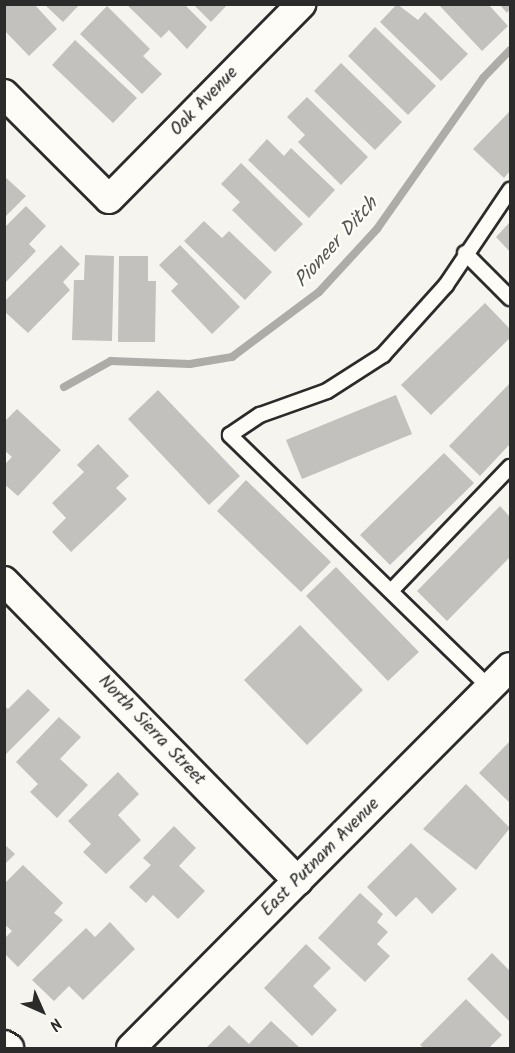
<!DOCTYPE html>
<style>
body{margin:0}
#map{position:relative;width:515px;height:1053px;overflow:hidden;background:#f5f4ef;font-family:Kalam,sans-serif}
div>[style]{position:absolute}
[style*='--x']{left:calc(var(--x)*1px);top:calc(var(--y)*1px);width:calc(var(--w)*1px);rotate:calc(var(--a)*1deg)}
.stream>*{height:8px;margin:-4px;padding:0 4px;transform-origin:4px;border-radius:4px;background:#adaca9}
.building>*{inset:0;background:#c2c1be}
.roads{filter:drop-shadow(2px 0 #2b2b2b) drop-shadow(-2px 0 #2b2b2b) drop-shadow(0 2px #2b2b2b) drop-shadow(0 -2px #2b2b2b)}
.service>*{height:14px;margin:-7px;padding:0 7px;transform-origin:7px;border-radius:7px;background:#fdfcf7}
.minor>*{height:28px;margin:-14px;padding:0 14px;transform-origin:14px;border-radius:14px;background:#fdfcf7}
span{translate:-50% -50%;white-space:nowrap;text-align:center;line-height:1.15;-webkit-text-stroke:5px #fdfcf7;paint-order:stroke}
.street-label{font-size:18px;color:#2b2b2b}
.water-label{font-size:20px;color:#585857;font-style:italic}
.frame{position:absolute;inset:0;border:6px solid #2b2b2b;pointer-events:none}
.north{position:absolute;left:12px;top:981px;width:60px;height:60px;-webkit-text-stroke:4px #fdfcf7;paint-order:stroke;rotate:135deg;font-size:16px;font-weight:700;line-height:24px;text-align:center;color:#2b2b2b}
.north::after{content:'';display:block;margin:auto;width:21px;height:27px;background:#2b2b2b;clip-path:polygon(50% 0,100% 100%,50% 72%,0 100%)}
</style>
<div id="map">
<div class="stream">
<div style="--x:64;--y:387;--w:54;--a:-29"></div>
<div style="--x:111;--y:361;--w:79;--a:2.2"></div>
<div style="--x:190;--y:364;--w:43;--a:-9.5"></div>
<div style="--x:232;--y:357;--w:109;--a:-36.8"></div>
<div style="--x:319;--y:292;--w:86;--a:-47.4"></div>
<div style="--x:377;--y:229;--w:184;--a:-54.9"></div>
<div style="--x:483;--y:78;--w:39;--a:-46"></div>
</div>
<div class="building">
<div style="clip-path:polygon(4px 4px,34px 4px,57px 29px,29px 56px,4px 30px)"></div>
<div style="clip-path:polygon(44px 4px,80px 4px,63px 22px)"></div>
<div style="clip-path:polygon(126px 4px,184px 4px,207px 27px,187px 49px,169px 30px,161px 38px)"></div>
<div style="clip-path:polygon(193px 4px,228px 4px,211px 22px)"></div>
<div style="clip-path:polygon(397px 4px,418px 20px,425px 12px,468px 54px,441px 81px,380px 22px)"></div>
<div style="clip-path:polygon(438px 4px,488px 4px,508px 26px,482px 51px)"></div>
<div style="clip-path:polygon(499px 4px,510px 4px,510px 9px,507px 13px)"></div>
<div style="clip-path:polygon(107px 6px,150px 49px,143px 56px,162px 74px,142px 94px,80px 34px)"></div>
<div style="clip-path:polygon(375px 27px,436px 86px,408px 115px,348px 56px)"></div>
<div style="clip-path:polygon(75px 40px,137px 98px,113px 123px,52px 65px)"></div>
<div style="clip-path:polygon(341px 63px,402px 122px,375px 150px,314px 91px)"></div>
<div style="clip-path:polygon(307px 97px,368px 157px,341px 185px,298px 142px,305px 135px,287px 117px)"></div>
<div style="clip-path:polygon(510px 111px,510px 171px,504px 178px,473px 149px)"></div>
<div style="clip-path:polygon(267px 139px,284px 156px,291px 148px,335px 190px,309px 218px,248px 160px)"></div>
<div style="clip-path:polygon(241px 163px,303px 224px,275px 252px,232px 210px,240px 202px,221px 184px)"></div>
<div style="clip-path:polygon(4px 176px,26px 196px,4px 218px)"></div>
<div style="clip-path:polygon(26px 206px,46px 226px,29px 244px,36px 251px,4px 284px,4px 228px)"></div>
<div style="clip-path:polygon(204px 221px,222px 238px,229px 231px,272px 272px,245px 300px,184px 241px)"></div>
<div style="clip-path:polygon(510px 222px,510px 252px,496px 237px)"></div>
<div style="clip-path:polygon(61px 245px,80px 264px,63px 282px,70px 290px,28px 333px,4px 311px,4px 302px)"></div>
<div style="clip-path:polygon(180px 245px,240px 307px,212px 334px,171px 291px,178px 284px,159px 265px)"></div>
<div style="clip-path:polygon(85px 255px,114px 256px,112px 341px,72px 340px,74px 280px,84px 280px)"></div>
<div style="clip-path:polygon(119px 256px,148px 256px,148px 281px,156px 281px,155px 342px,118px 342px)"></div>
<div style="clip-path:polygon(485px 303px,510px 329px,510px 338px,431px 415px,401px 385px)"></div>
<div style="clip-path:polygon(510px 383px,510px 444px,480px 476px,449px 446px)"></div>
<div style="clip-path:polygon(158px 390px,240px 476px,209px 505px,128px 419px)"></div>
<div style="clip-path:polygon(396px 395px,412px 434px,302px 479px,286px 440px)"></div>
<div style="clip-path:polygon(17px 409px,61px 450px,18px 496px,4px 484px,4px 465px,12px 457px,4px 450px,4px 422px)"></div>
<div style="clip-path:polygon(98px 444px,129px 476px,116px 488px,127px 499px,71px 552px,52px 532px,66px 518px,52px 503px,84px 472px,77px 465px)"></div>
<div style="clip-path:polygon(444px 453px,474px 483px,390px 565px,360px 535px)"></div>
<div style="clip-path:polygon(246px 480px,331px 562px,301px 592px,217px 511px)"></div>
<div style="clip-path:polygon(500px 506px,510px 517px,510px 557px,447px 621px,417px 591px)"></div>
<div style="clip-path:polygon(336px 567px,419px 652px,388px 681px,306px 596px)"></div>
<div style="clip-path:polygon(300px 625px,363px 690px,307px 745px,244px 680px)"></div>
<div style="clip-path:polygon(28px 689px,50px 710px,4px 756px,4px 706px,8px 709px)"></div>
<div style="clip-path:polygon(59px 717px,81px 737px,60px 759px,88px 785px,57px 818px,30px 792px,38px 784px,16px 762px)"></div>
<div style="clip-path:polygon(510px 741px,510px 803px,479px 773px)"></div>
<div style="clip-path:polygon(118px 772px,139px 794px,118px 815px,141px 840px,106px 874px,83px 852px,91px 844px,68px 821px)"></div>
<div style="clip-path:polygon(466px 784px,510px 828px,476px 870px,423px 829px)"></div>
<div style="clip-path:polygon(174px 826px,196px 848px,179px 866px,205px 891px,178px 919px,153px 895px,146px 903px,129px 887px,151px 865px,143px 858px)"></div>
<div style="clip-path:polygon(411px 843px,457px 889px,432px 914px,416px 897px,396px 917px,367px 887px)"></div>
<div style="clip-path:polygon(4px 844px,15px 854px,4px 865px)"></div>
<div style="clip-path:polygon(23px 865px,63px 903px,54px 913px,63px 920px,18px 967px,4px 953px,4px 939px,12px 931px,4px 924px,4px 884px)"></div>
<div style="clip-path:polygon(360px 893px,383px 914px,377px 922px,388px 932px,377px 944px,390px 956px,365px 982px,318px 938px)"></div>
<div style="clip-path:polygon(110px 922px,135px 949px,83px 1000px,69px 986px,54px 1001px,32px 980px,86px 928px,95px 937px)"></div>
<div style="clip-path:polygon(306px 944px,331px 968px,313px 986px,337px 1010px,312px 1036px,264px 988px)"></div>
<div style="clip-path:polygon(492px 953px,510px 971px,510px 1022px,467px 979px)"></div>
<div style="clip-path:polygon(466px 999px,502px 1035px,489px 1048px,424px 1048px,420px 1045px)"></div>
<div style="clip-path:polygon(271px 1021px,300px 1048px,207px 1047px,229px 1025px,249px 1044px)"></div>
</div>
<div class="roads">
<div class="service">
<div style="--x:465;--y:253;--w:64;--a:45"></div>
<div style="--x:391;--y:591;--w:172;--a:-46.2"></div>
<div style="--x:490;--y:688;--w:363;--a:-135.8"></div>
<div style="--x:230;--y:435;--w:36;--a:-34"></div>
<div style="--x:260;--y:415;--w:71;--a:-19.7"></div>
<div style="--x:327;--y:391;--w:67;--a:-32.7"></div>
<div style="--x:383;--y:355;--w:94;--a:-48"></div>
<div style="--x:446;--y:285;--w:115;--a:-56"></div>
</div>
<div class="minor">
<div style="--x:4;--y:94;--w:148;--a:45"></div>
<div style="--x:109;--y:199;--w:274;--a:-45.4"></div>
<div style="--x:4;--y:581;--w:420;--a:45.6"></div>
<div style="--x:4;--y:1045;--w:6;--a:31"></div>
<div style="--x:131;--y:1048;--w:537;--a:-45.15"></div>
</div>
</div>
<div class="street-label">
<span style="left:205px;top:102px;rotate:-46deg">Oak Avenue</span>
<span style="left:151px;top:731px;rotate:46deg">North Sierra Street</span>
<span style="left:321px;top:858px;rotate:-45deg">East Putnam Avenue</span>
</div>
<div class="water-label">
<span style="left:337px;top:243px;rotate:-48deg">Pioneer Ditch</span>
</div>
<div class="frame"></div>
<div class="north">N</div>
</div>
